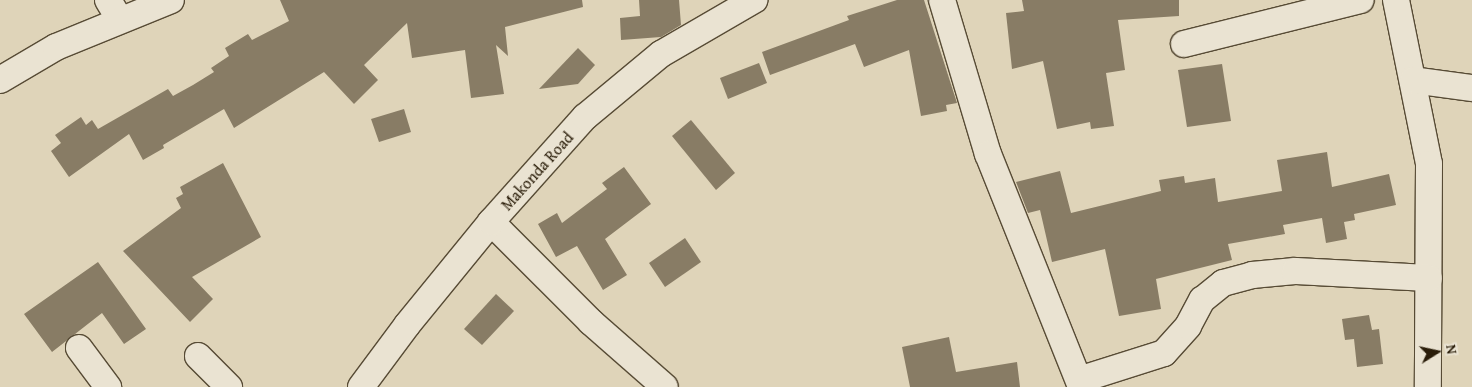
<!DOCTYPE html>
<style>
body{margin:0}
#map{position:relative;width:1472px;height:387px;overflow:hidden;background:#dfd4b9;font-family:"Gentium Book Plus",serif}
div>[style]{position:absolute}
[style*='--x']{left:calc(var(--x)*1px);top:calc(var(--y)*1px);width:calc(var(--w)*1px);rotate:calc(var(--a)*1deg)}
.building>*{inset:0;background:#887c65}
.roads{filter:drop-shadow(1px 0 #574b35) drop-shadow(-1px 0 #574b35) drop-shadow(0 1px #574b35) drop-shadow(0 -1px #574b35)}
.street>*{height:26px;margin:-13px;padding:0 13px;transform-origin:13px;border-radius:13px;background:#eae3d2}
span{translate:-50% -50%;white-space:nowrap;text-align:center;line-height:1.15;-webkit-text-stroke:5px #eae3d2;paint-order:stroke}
.street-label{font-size:16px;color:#2a1d09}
.north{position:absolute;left:1412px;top:327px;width:50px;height:50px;-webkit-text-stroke:4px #eae3d2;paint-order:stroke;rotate:80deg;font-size:14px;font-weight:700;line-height:20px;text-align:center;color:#2a1d09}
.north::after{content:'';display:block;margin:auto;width:18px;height:22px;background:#2a1d09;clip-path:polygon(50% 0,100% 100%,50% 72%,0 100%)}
</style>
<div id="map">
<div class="building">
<div style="clip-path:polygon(280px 0,582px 0,583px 7px,505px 27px,508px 56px,496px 45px,504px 94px,471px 98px,465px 50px,412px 58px,407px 23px,364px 65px,378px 80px,354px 104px,324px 72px,234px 128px,224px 109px,163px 145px,164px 148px,143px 160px,129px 134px,69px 177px,51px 151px,61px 143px,55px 135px,81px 117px,86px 125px,92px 120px,98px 129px,168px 89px,173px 96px,193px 85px,214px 72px,211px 68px,229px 56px,225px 48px,248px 34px,252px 40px,289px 21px)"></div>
<div style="clip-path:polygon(639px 0,679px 0,681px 25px,661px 37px,621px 40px,620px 18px,640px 16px)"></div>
<div style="clip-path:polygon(897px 0,924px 0,957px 103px,946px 105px,947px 111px,921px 116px,909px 50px,864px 67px,855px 44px,770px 75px,762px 52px,849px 20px,847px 16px)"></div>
<div style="clip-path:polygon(1022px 0,1179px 0,1179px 16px,1118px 20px,1125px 70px,1106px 73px,1114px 126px,1091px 129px,1090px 122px,1057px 129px,1043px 61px,1012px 69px,1006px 13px,1024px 11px)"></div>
<div style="clip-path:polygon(578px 48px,595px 65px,578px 84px,539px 89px)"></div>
<div style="clip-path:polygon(759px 63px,767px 83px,728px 99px,720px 78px)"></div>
<div style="clip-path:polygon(1222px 64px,1231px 121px,1187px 127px,1178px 70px)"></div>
<div style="clip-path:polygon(404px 109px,411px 132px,379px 142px,371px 119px)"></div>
<div style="clip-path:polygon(691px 120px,735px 173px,716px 190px,672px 136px)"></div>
<div style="clip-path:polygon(1327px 152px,1332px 187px,1389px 174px,1396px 205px,1354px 214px,1355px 220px,1344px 222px,1347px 239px,1326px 243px,1322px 218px,1283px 225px,1285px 234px,1228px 244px,1232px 260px,1156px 279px,1161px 309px,1119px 316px,1105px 249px,1052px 262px,1040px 210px,1028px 213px,1016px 182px,1060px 171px,1071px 213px,1161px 191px,1159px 180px,1184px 176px,1185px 183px,1215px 178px,1218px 202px,1282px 191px,1277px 160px)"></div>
<div style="clip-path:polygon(223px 163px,261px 237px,192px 277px,213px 299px,190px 322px,123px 251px,181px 208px,176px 198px,183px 194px,180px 187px)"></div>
<div style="clip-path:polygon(624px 167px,651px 204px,605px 239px,627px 275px,603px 290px,577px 246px,556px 257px,538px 224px,557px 213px,562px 223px,607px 189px,602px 183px)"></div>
<div style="clip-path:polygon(685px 238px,701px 262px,665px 287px,649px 263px)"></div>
<div style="clip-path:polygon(98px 262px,146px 329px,124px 344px,102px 313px,52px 352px,24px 314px)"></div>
<div style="clip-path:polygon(496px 294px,514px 311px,482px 345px,464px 329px)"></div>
<div style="clip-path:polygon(1369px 315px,1372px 330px,1379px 329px,1383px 364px,1357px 367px,1354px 339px,1345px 340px,1342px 319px)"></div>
<div style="clip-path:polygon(949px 337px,956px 372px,1017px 362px,1020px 387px,910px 387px,902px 347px)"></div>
</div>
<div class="roads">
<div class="street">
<div style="--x:108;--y:0;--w:23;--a:59"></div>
<div style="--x:942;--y:0;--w:161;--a:73.4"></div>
<div style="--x:988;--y:154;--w:251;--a:68.2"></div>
<div style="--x:1396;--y:0;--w:167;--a:78.6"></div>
<div style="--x:1429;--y:164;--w:223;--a:90.3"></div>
<div style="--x:1184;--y:44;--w:182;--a:-14"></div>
<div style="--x:0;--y:80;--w:65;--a:-30.5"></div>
<div style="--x:56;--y:47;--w:124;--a:-22.2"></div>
<div style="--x:1413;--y:80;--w:60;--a:7.7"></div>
<div style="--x:491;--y:222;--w:141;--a:45"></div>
<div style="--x:591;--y:322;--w:98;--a:41.3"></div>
<div style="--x:79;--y:348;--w:49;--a:53.4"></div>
<div style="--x:198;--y:356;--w:44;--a:45"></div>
<div style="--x:1079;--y:380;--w:89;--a:-17.6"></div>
<div style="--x:1164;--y:353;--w:36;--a:-48"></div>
<div style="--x:1188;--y:326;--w:30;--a:-62"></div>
<div style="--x:1202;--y:300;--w:27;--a:-39"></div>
<div style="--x:1223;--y:283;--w:30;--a:-15"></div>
<div style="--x:1252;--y:275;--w:43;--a:-5.3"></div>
<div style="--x:1295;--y:271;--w:134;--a:3"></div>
<div style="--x:361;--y:387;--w:77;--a:-53.4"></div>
<div style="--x:407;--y:325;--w:133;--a:-50.8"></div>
<div style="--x:491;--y:222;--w:141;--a:-48.2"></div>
<div style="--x:585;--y:117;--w:99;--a:-39.7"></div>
<div style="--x:661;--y:54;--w:108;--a:-30.1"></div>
</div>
</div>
<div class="street-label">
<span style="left:537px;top:171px;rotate:-48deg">Makonda Road</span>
</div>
<div class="north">N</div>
</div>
